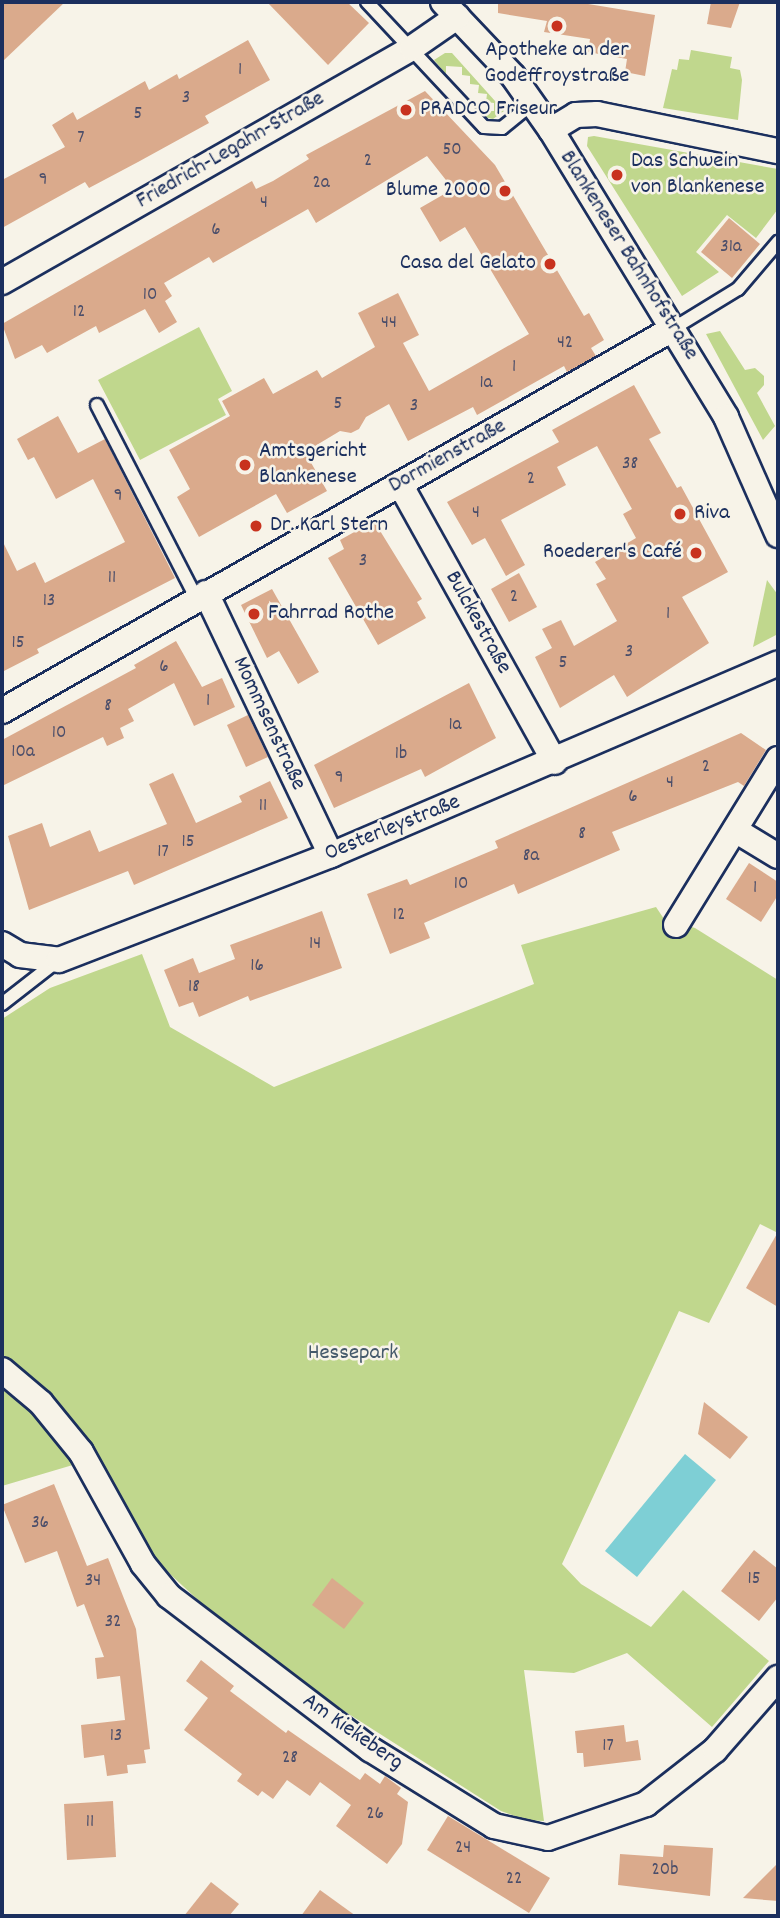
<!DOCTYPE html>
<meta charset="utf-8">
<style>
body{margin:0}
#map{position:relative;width:780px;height:1918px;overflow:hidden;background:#f7f3e8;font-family:Dekko,sans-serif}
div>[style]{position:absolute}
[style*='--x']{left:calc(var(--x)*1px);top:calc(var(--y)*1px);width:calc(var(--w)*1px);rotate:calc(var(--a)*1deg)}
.green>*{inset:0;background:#c0d78d}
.water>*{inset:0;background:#7ecfd5}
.building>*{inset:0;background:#daaa8c}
.roads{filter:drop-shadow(2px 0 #1b2f5e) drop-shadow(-2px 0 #1b2f5e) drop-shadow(0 2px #1b2f5e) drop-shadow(0 -2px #1b2f5e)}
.service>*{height:12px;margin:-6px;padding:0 6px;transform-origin:6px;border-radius:6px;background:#f7f3e8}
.minor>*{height:24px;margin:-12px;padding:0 12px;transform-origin:12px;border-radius:12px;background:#f7f3e8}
.dots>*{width:19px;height:19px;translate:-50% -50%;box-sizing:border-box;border:4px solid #f7f3e8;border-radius:50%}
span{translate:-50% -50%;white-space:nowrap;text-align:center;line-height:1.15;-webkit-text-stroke:5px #f7f3e8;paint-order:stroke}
.number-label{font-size:19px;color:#4b4e6a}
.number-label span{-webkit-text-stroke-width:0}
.poi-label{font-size:23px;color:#1b2f5e}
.left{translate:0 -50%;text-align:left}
.right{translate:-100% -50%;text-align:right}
.street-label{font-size:23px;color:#1b2f5e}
.park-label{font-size:23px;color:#44596a}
.frame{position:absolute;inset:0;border:4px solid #1b2f5e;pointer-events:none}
</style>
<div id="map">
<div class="green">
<div style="clip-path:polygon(691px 50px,732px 57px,730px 68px,740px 70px,742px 80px,738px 120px,663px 108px,672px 69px,677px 70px,679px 59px,689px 60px)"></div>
<div style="clip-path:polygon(445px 53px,452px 53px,504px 111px,493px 119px,484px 117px,479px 111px,494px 111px,494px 103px,486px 102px,487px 94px,478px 93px,479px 85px,470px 84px,470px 76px,462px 75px,462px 67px,446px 66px,446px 74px,434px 60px)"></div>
<div style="clip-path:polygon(594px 136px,778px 169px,778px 209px,756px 238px,727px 215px,696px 252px,719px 272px,682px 296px,587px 146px,588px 137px)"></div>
<div style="clip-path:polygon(199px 327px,232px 391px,218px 399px,226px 415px,140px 460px,98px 380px)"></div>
<div style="clip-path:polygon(720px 331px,745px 370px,755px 368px,764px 376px,764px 385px,757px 393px,775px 426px,763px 440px,706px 334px)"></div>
<div style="clip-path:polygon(767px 580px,778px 595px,778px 634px,753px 647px)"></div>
<div style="clip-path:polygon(656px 907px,664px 919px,695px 928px,778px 980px,778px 1233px,760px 1224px,709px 1323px,679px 1311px,562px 1564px,581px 1584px,651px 1627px,683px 1590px,769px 1661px,712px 1727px,627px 1653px,574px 1673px,524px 1670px,544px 1821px,526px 1820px,501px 1811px,322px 1697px,212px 1613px,156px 1561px,93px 1459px,2px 1486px,2px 1019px,50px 988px,142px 954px,170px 1027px,274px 1087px,534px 984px,521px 945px)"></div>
</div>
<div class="water">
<div style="clip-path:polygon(685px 1454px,716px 1480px,637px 1577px,605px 1551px)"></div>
</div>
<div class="building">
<div style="clip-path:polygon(2px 2px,65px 2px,2px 62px)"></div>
<div style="clip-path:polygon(267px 2px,347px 2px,369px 23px,328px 65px)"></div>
<div style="clip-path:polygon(498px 2px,576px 2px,655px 15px,645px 76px,625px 72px,627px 59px,588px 52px,590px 39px,544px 32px,547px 21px,498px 13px)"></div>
<div style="clip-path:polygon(711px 2px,740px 2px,731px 28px,707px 24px)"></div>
<div style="clip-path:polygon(248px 40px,270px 80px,205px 116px,209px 123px,138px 162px,89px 188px,85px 182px,2px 228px,2px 180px,65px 147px,52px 125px,73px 112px,77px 120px,145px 81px,149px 90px,177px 74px,179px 79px)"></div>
<div style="clip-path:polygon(425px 91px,495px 165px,584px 316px,589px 313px,604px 340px,591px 348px,596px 356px,567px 372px,564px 366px,477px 415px,473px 407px,408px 441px,389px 404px,366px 417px,359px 429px,351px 433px,340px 431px,305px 452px,327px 491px,287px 513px,276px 494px,199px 537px,177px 497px,190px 489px,169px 450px,230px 416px,222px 401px,264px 378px,273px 394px,317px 370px,322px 378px,375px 347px,358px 313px,398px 293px,419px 335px,403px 343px,429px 391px,529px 334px,465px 227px,440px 242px,420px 208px,453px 189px,427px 156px,316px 223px,308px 209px,213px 263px,209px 257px,164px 283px,172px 296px,165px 301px,177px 322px,159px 333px,145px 309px,99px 333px,96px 326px,47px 353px,42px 345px,15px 359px,2px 324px,252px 181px,256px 189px,273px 181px,309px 159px,306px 155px)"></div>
<div style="clip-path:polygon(729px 218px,760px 244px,732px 278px,701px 252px)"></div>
<div style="clip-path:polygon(634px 385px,661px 433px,649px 439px,677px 488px,681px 486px,728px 572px,682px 597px,709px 643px,627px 697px,614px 675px,560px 708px,535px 657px,552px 648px,542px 629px,561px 620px,574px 646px,617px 621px,596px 584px,606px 579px,595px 562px,636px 538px,623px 514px,632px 509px,597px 446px,557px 467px,566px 485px,501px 520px,525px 565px,506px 576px,485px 538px,472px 545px,447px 502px,559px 442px,552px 430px)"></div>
<div style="clip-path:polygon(58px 416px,78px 453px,105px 439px,175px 578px,37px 649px,39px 653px,2px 672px,2px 540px,17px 571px,35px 562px,45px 583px,125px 542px,93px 479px,56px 499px,34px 457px,28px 460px,17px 439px)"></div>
<div style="clip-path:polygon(374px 521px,422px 599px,417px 602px,426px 618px,378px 645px,328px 558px,344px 549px,340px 540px)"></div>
<div style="clip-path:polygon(519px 573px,537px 607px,509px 622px,491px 589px)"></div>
<div style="clip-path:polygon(272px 589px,319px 672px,298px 684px,279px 651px,267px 658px,241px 605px)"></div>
<div style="clip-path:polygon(176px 641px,202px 687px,222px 678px,235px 707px,194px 726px,174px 683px,128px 709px,134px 721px,120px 728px,124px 738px,107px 746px,103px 737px,2px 786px,2px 740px,136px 668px,134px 665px)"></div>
<div style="clip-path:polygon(469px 683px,496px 738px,425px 777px,421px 769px,334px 808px,314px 765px)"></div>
<div style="clip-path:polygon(248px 715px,268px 757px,246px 767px,227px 725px)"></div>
<div style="clip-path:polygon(741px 733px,766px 750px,744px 786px,738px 782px,612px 832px,620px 850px,518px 894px,514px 884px,424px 923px,430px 938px,390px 954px,367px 894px,407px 879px,410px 885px,498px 848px,495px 841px)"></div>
<div style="clip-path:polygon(173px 773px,196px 823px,242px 802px,239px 796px,270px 781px,288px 818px,134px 885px,128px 871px,29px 910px,8px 836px,42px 823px,50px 847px,90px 830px,99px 852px,167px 824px,149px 784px)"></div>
<div style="clip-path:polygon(749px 863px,778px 882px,778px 895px,761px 922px,726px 899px)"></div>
<div style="clip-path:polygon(322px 911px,342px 968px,250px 1001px,248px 996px,199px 1017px,193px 1002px,179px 1007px,164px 970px,193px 958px,199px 973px,235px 959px,230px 945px)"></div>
<div style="clip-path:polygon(778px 1232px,778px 1307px,746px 1288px)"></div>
<div style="clip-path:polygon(704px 1402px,748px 1437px,730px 1459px,698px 1434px)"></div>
<div style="clip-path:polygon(54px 1484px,87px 1566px,108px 1558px,136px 1629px,150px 1749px,144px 1750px,146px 1763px,127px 1765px,128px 1773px,107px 1776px,104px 1755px,84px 1758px,81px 1725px,125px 1720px,120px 1676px,97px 1679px,95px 1658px,104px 1657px,84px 1604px,77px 1607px,57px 1551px,25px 1563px,2px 1505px)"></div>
<div style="clip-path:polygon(754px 1550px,778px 1569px,778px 1597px,759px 1621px,721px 1591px)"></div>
<div style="clip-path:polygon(332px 1578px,364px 1603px,344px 1629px,312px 1605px)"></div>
<div style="clip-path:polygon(201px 1660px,234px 1686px,230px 1691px,286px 1733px,288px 1730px,360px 1780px,365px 1773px,380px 1784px,385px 1776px,401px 1788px,397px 1794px,408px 1802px,402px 1844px,387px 1864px,336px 1826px,351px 1805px,320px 1782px,310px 1796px,287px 1780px,273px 1799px,262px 1791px,258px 1796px,237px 1781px,242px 1774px,184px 1730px,208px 1698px,186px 1681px)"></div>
<div style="clip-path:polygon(624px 1725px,626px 1742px,638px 1740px,641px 1760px,584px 1767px,583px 1753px,577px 1753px,575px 1731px)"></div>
<div style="clip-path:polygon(113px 1801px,116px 1857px,67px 1860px,64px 1804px)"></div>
<div style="clip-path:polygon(448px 1816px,550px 1878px,529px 1913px,427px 1850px)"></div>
<div style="clip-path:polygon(664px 1845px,713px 1848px,710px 1896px,618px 1885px,620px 1854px,663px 1857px)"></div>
<div style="clip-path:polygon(778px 1863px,778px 1901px,743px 1898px)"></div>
<div style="clip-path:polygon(211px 1882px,239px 1904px,229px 1916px,184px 1916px)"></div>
<div style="clip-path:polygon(320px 1890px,356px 1916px,301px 1916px)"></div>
</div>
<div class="roads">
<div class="service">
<div style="--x:367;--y:2;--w:171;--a:46.9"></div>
<div style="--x:484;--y:127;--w:18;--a:3"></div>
<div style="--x:502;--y:128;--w:40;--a:-39"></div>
<div style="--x:674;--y:328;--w:75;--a:-31.4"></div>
<div style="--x:738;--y:289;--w:62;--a:-49.6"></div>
<div style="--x:97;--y:405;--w:217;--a:62.8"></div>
<div style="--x:2;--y:1004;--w:70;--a:-38"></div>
</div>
<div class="minor">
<div style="--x:443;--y:2;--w:102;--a:46.6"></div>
<div style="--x:513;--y:76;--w:66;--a:54.9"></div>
<div style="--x:551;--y:130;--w:336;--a:58.6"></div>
<div style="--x:726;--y:417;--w:129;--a:66.2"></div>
<div style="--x:551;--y:130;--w:29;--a:-31"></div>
<div style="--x:576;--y:115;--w:21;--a:-3"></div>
<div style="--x:597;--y:114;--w:185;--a:11.6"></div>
<div style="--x:2;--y:282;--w:472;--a:-29.7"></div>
<div style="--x:412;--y:48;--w:55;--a:-34.6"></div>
<div style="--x:400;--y:484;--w:318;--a:60.9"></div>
<div style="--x:206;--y:593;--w:290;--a:64.5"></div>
<div style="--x:2;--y:711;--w:773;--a:-29.68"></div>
<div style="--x:735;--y:830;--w:50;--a:31.2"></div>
<div style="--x:676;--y:925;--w:195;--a:-58.4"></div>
<div style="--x:2;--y:944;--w:21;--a:31"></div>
<div style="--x:20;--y:955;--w:39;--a:7"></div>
<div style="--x:59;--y:960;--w:292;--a:-21.1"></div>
<div style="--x:331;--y:855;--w:486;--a:-23.2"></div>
<div style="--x:2;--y:1370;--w:51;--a:40.2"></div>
<div style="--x:41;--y:1403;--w:63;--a:50.8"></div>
<div style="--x:81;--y:1452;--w:128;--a:61"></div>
<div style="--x:143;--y:1564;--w:41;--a:50.9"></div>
<div style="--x:169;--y:1596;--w:253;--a:37.3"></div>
<div style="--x:370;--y:1749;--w:146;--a:31.8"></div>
<div style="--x:494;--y:1826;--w:55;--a:12.5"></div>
<div style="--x:548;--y:1838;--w:104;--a:-19.1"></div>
<div style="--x:646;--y:1804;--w:88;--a:-38"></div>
<div style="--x:715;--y:1750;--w:96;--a:-48.8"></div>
</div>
</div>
<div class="dots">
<div style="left:557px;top:26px;background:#c8321e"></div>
<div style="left:406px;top:110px;background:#c8321e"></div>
<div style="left:617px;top:175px;background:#c8321e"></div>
<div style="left:505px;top:191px;background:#c8321e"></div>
<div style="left:550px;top:264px;background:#c8321e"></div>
<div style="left:245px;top:465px;background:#c8321e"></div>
<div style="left:680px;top:514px;background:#c8321e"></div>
<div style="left:256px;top:526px;background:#c8321e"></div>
<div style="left:696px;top:553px;background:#c8321e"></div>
<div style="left:254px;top:614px;background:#c8321e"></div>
</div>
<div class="number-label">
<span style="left:240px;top:71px">1</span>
<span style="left:186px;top:99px">3</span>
<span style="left:138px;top:115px">5</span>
<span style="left:81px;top:139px">7</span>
<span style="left:452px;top:151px">50</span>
<span style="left:368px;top:162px">2</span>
<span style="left:43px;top:181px">9</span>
<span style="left:321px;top:184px">2a</span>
<span style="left:264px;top:204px">4</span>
<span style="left:216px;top:231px">6</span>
<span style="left:731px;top:248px">31a</span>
<span style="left:150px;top:296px">10</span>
<span style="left:79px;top:313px">12</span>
<span style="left:389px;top:324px">44</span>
<span style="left:565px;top:344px">42</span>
<span style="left:514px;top:368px">1</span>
<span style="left:486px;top:384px">1a</span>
<span style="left:338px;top:405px">5</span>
<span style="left:414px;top:407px">3</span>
<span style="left:630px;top:465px">38</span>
<span style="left:531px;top:480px">2</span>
<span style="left:118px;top:497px">9</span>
<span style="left:476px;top:514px">4</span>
<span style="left:363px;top:562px">3</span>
<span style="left:112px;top:579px">11</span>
<span style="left:514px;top:598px">2</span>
<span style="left:49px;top:602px">13</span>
<span style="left:668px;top:615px">1</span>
<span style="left:18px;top:644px">15</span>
<span style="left:629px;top:653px">3</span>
<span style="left:563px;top:664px">5</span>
<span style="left:164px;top:668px">6</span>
<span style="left:208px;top:702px">1</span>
<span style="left:108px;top:707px">8</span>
<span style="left:455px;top:726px">1a</span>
<span style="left:59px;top:734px">10</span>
<span style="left:23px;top:753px">10a</span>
<span style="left:401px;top:755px">1b</span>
<span style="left:706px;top:768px">2</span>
<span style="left:339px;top:779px">9</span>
<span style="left:670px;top:784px">4</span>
<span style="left:633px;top:798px">6</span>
<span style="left:263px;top:807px">11</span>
<span style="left:582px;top:835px">8</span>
<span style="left:188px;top:843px">15</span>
<span style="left:163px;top:853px">17</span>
<span style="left:531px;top:857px">8a</span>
<span style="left:461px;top:885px">10</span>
<span style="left:755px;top:889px">1</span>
<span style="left:399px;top:916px">12</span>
<span style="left:315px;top:945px">14</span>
<span style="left:257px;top:967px">16</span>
<span style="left:194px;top:988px">18</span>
<span style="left:40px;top:1524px">36</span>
<span style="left:754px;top:1580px">15</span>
<span style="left:93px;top:1582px">34</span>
<span style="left:113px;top:1623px">32</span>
<span style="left:116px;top:1737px">13</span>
<span style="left:608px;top:1747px">17</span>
<span style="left:290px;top:1759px">28</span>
<span style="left:375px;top:1815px">26</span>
<span style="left:90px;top:1823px">11</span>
<span style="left:463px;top:1849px">24</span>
<span style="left:665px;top:1871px">20b</span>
<span style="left:514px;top:1880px">22</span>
</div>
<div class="poi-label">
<span style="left:557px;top:64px">Apotheke an der<br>Godeffroystraße</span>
<span class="left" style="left:420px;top:110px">PRADCO Friseur</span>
<span class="left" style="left:631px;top:175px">Das Schwein<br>von Blankenese</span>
<span class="right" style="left:491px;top:191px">Blume 2000</span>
<span class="right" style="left:536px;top:264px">Casa del Gelato</span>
<span class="left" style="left:259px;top:465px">Amtsgericht<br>Blankenese</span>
<span class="left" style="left:694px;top:514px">Riva</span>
<span class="left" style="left:270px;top:526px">Dr. Karl Stern</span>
<span class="right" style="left:682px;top:553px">Roederer's Café</span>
<span class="left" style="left:268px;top:614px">Fahrrad Rothe</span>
</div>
<div class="street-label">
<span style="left:231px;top:151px;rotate:-30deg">Friedrich-Legahn-Straße</span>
<span style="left:628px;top:256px;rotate:58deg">Blankeneser Bahnhofstraße</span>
<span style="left:448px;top:457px;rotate:-29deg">Dormienstraße</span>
<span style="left:477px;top:623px;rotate:61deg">Bulckestraße</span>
<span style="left:268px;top:724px;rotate:65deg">Mommsenstraße</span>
<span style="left:393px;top:829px;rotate:-22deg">Oesterleystraße</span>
<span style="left:352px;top:1733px;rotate:35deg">Am Kiekeberg</span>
</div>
<div class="park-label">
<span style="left:353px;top:1354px">Hessepark</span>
</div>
<div class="frame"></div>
</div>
